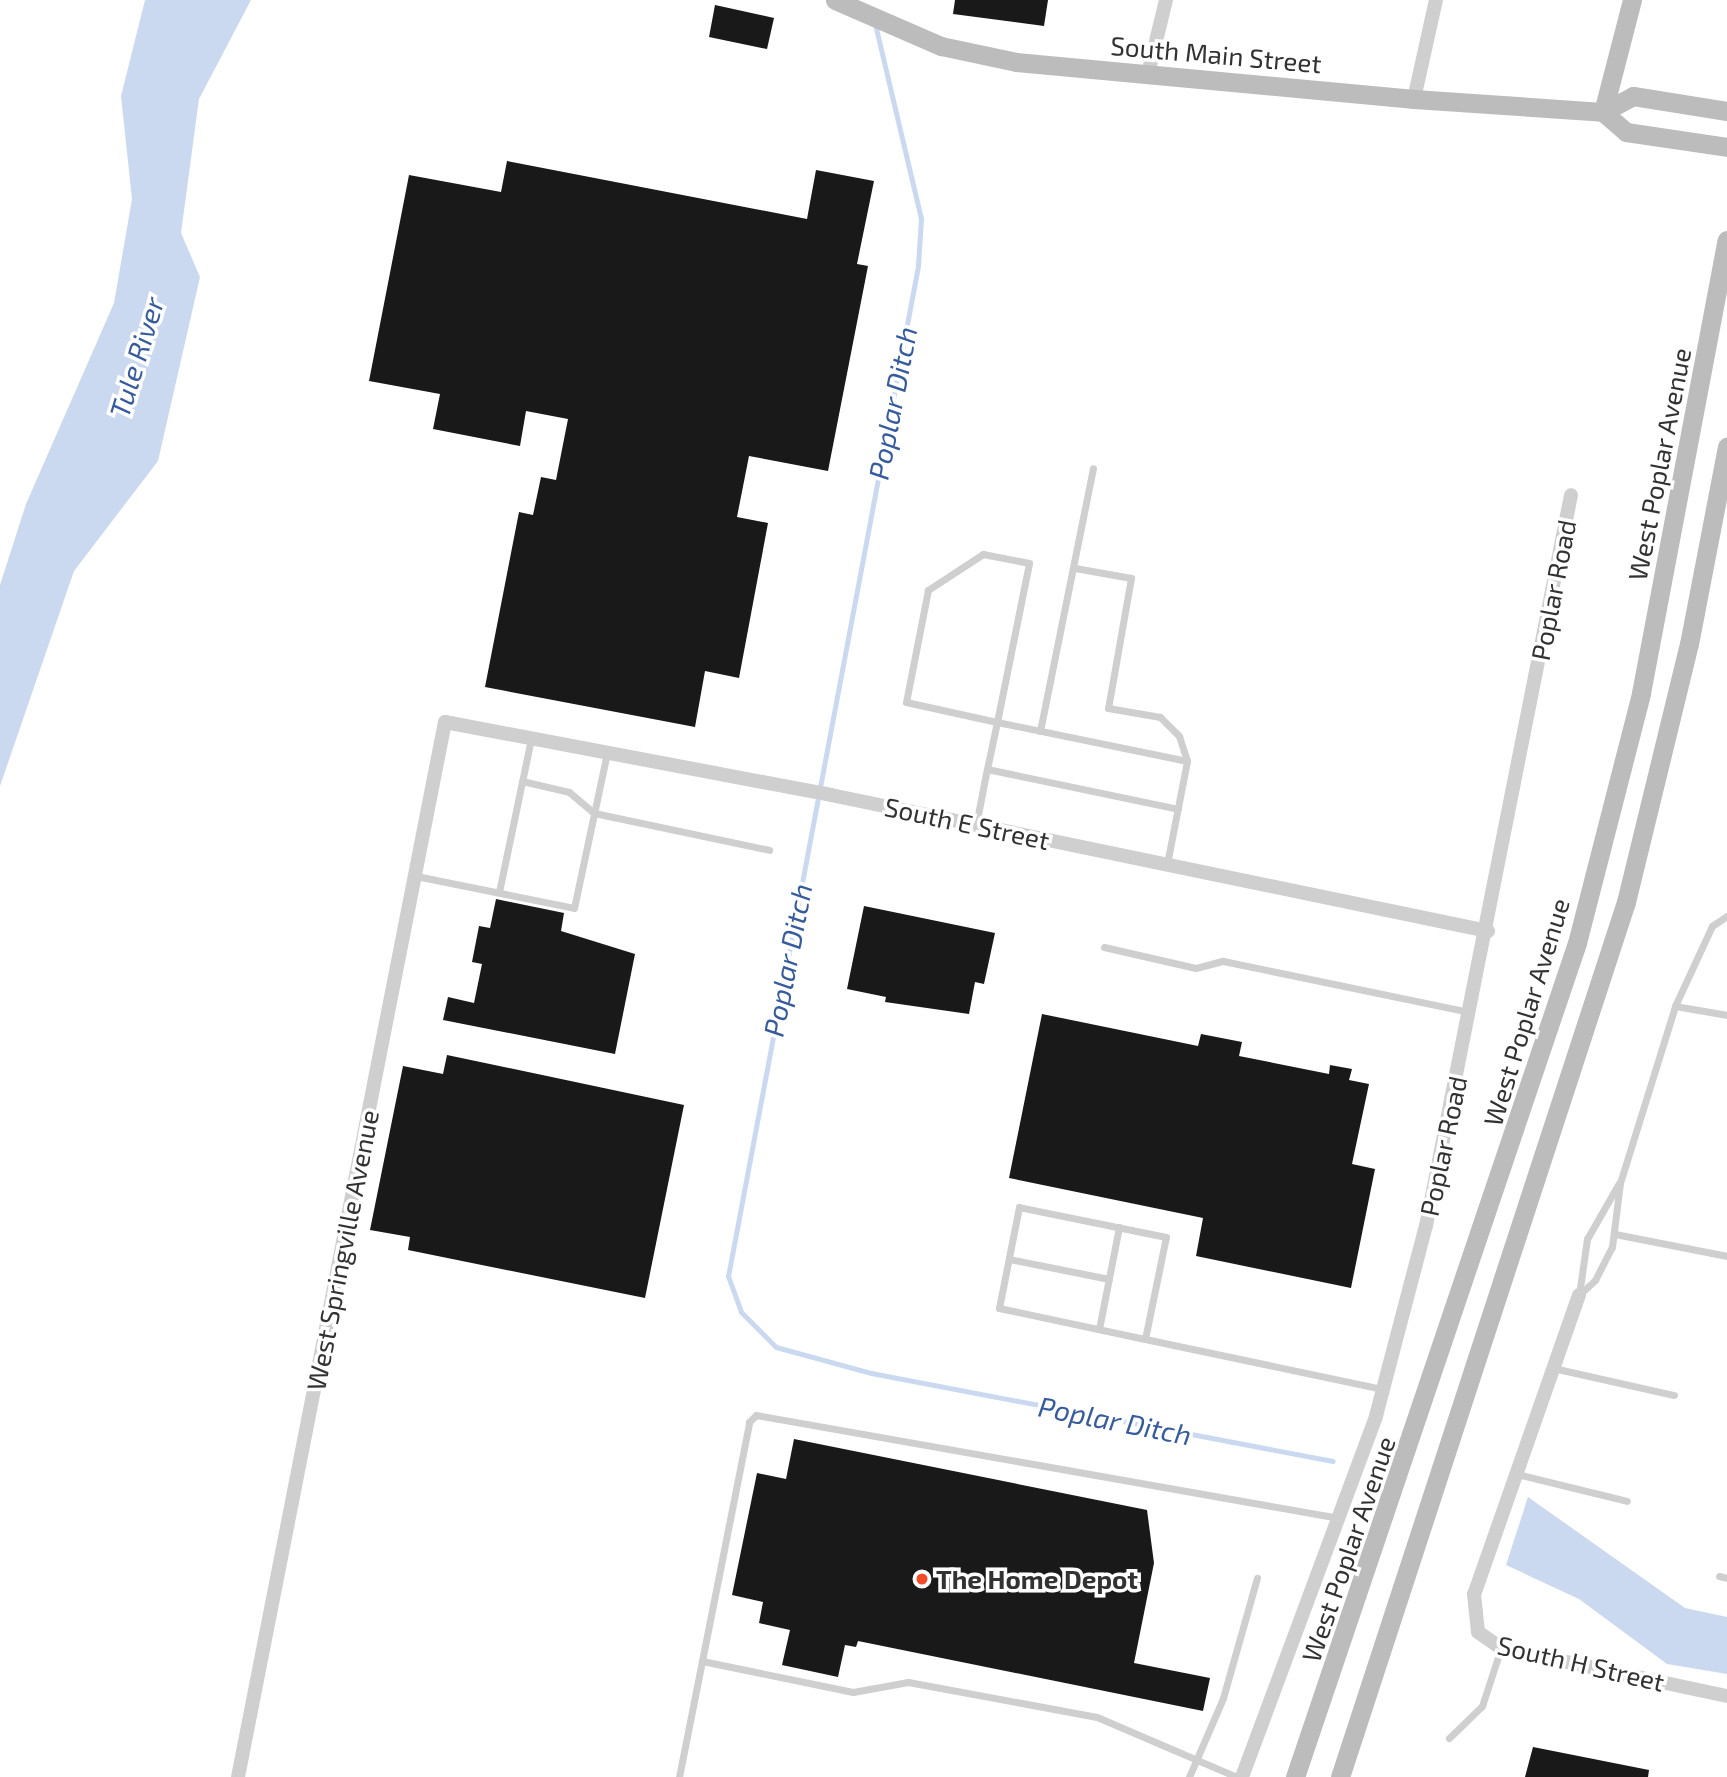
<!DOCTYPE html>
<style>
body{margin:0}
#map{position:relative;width:1727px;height:1777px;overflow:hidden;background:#fff;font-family:"Exo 2",sans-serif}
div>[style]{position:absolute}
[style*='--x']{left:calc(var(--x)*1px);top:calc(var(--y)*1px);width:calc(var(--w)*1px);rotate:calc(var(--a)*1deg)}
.water>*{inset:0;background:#cbd9f0}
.stream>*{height:5px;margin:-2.5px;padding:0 2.5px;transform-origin:2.5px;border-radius:2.5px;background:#cbd9f0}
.building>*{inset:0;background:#191919}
.service>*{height:7px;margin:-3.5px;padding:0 3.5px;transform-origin:3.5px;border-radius:3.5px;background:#cfcfcf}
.minor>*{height:14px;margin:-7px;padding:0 7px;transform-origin:7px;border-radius:7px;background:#cfcfcf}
.secondary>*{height:19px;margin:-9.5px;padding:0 9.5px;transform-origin:9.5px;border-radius:9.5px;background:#bcbcbc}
.dots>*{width:19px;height:19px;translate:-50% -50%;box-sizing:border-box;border:4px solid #fff;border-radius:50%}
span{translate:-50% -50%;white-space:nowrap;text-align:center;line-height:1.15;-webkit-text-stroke:7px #fff;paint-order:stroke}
.street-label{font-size:26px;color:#323232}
.poi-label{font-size:26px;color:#323232;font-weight:700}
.left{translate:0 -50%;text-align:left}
.water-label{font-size:28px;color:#375c9d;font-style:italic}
</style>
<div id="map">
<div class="water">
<div style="clip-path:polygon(145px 0,251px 0,199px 99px,181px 233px,200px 277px,158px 461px,74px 571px,0 786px,0 585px,26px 504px,114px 303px,132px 199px,121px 96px)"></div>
<div style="clip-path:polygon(1528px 1497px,1685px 1608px,1727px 1617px,1727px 1674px,1667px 1664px,1579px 1599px,1506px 1565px)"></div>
</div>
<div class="stream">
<div style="--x:875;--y:24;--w:199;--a:76.7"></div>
<div style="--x:921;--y:218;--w:48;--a:93.6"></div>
<div style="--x:918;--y:266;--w:1028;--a:100.65"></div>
<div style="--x:728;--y:1276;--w:38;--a:70"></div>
<div style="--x:741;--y:1312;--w:49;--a:45"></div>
<div style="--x:776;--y:1347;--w:98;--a:15.3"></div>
<div style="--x:871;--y:1373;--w:470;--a:10.8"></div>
</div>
<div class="building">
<div style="clip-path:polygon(955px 0,1048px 0,1044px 26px,953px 14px)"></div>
<div style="clip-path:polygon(715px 5px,774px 18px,767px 49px,709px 37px)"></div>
<div style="clip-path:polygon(507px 161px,807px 219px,816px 170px,874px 181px,857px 264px,868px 266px,828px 471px,749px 456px,737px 517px,768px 523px,739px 678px,705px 671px,695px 727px,485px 687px,519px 512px,533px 515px,541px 477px,556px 480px,568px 419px,526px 411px,520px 446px,433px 429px,440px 394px,369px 381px,409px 175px,501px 192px)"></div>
<div style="clip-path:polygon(496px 899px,564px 913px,561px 931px,635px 954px,615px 1054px,443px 1020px,448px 997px,474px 1003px,482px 964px,472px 962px,479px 926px,490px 928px)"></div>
<div style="clip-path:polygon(864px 906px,995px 933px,984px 984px,975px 982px,969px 1014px,885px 1002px,886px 997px,847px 989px)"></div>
<div style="clip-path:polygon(1042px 1014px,1198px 1046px,1201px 1034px,1242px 1042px,1239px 1056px,1329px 1074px,1330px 1065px,1352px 1069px,1349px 1080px,1369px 1084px,1352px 1164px,1375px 1169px,1351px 1288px,1196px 1256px,1203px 1218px,1009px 1178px)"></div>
<div style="clip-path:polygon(447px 1055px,684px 1105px,645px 1298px,408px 1250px,410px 1237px,370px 1230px,403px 1066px,443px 1074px)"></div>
<div style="clip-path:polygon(794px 1439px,1147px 1510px,1154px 1563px,1134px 1663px,1210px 1678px,1203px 1711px,858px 1641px,856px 1647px,845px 1645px,838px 1677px,782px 1665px,790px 1630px,759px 1623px,763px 1602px,732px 1595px,757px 1473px,786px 1479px)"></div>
<div style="clip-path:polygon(1533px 1747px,1649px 1770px,1648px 1777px,1525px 1777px)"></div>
</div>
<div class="service">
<div style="--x:1075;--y:568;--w:57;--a:10.1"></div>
<div style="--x:1131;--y:578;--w:132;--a:100"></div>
<div style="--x:1108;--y:708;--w:53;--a:9.8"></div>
<div style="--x:1160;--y:717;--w:27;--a:45"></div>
<div style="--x:1179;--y:736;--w:26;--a:72"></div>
<div style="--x:1187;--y:761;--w:105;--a:101"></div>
<div style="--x:1040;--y:731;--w:268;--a:-78.6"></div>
<div style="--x:987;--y:769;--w:195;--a:11.8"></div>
<div style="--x:522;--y:781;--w:48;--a:13.2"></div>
<div style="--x:569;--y:792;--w:33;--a:40"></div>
<div style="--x:594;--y:813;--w:179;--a:11.9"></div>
<div style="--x:976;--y:825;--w:32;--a:-79"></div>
<div style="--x:982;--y:794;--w:25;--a:-79"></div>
<div style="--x:987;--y:769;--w:48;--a:-78"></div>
<div style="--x:997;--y:722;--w:162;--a:-78.6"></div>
<div style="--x:1029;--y:563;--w:47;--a:-168.9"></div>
<div style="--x:983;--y:554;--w:66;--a:146.8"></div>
<div style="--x:928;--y:590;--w:114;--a:101.1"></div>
<div style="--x:906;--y:702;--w:93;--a:12.4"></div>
<div style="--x:997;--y:722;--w:194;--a:11.6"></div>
<div style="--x:416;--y:876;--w:161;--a:11.4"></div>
<div style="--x:574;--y:908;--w:158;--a:-78"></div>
<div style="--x:499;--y:892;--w:156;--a:-78.2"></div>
<div style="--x:1104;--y:947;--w:94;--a:12.9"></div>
<div style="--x:1196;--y:968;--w:28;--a:-15"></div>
<div style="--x:1223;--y:961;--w:252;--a:11.7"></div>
<div style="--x:1675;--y:1006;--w:53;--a:9.8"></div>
<div style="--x:1615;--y:1234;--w:114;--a:11.1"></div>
<div style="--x:1009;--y:1259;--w:102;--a:11.3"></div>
<div style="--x:1579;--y:1295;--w:22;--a:-43"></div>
<div style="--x:1595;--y:1280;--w:37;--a:-63"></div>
<div style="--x:1612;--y:1247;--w:64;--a:-82.9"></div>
<div style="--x:1620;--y:1183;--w:185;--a:-72.7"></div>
<div style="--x:1675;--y:1006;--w:88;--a:-65.2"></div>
<div style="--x:1712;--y:926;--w:18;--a:-34"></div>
<div style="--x:1579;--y:1295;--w:57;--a:-81.9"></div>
<div style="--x:1587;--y:1239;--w:64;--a:-60.3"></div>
<div style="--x:1099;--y:1329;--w:104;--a:-78.9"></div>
<div style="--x:1145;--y:1339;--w:104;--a:-78.4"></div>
<div style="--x:1166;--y:1237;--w:150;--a:-168.5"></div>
<div style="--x:1019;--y:1207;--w:103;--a:101.2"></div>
<div style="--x:999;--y:1308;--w:149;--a:12"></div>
<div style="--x:1145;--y:1339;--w:243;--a:11.9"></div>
<div style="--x:1553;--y:1368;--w:124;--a:12.6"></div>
<div style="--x:1517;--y:1474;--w:113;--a:13.8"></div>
<div style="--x:1719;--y:1576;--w:8;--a:14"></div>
<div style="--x:702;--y:1661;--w:154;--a:11.6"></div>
<div style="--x:853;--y:1692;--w:56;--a:-10.3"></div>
<div style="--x:908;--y:1682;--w:192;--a:10.5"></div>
<div style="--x:1097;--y:1717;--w:152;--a:23.2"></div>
<div style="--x:1449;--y:1738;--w:46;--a:-44.1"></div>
<div style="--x:1482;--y:1706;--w:61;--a:-71.9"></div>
<div style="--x:679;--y:1777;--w:362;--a:-78.8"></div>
<div style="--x:749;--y:1422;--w:10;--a:-45"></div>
<div style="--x:756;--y:1415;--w:592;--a:10.02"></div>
<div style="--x:1189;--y:1777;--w:86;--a:-66.7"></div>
<div style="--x:1223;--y:1698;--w:125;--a:-74.2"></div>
</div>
<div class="minor">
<div style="--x:1148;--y:74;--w:76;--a:-76.3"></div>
<div style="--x:1414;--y:99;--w:101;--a:-77.5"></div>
<div style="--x:1579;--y:1295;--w:317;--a:109.3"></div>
<div style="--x:1474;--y:1594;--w:38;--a:84"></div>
<div style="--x:1478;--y:1632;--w:28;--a:35"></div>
<div style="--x:1501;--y:1648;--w:231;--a:12"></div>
<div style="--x:238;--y:1777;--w:1075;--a:-78.9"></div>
<div style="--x:445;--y:722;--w:393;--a:10.7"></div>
<div style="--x:831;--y:795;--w:671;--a:11.7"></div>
<div style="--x:1242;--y:1777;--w:385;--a:-69.6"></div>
<div style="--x:1376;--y:1416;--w:196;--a:-75.3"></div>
<div style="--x:1426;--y:1226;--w:745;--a:-78.78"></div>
</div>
<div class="secondary">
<div style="--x:835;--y:0;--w:116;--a:23.5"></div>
<div style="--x:941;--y:46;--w:77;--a:12"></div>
<div style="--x:1016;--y:62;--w:400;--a:5.3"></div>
<div style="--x:1414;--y:99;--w:189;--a:3.9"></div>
<div style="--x:1603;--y:112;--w:34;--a:-28"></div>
<div style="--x:1633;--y:96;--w:95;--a:9.1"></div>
<div style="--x:1603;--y:112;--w:30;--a:41"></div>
<div style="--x:1626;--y:132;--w:102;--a:8.4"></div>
<div style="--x:1603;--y:112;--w:116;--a:-75.5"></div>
<div style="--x:1295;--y:1777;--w:880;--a:-71.32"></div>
<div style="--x:1577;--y:943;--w:258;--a:-75.6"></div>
<div style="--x:1641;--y:693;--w:461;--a:-79.3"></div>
<div style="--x:1340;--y:1777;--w:921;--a:-71.9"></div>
<div style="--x:1626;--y:902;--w:266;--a:-76.3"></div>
<div style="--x:1689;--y:644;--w:201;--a:-79.1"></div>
</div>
<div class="dots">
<div style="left:922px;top:1579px;background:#f54b28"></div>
</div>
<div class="street-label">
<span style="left:1216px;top:54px;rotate:5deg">South Main Street</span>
<span style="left:1659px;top:464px;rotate:-79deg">West Poplar Avenue</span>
<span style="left:1553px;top:590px;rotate:-79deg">Poplar Road</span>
<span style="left:967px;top:823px;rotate:12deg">South E Street</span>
<span style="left:1526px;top:1012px;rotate:-73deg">West Poplar Avenue</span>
<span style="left:1443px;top:1146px;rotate:-78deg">Poplar Road</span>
<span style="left:342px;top:1250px;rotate:-79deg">West Springville Avenue</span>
<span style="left:1348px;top:1549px;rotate:-71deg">West Poplar Avenue</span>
<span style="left:1581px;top:1663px;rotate:13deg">South H Street</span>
</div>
<div class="poi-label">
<span class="left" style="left:936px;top:1579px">The Home Depot</span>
</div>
<div class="water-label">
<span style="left:136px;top:357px;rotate:-73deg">Tule River</span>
<span style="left:892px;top:403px;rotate:-79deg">Poplar Ditch</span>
<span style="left:787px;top:960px;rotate:-79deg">Poplar Ditch</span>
<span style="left:1115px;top:1420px;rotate:11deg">Poplar Ditch</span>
</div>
</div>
